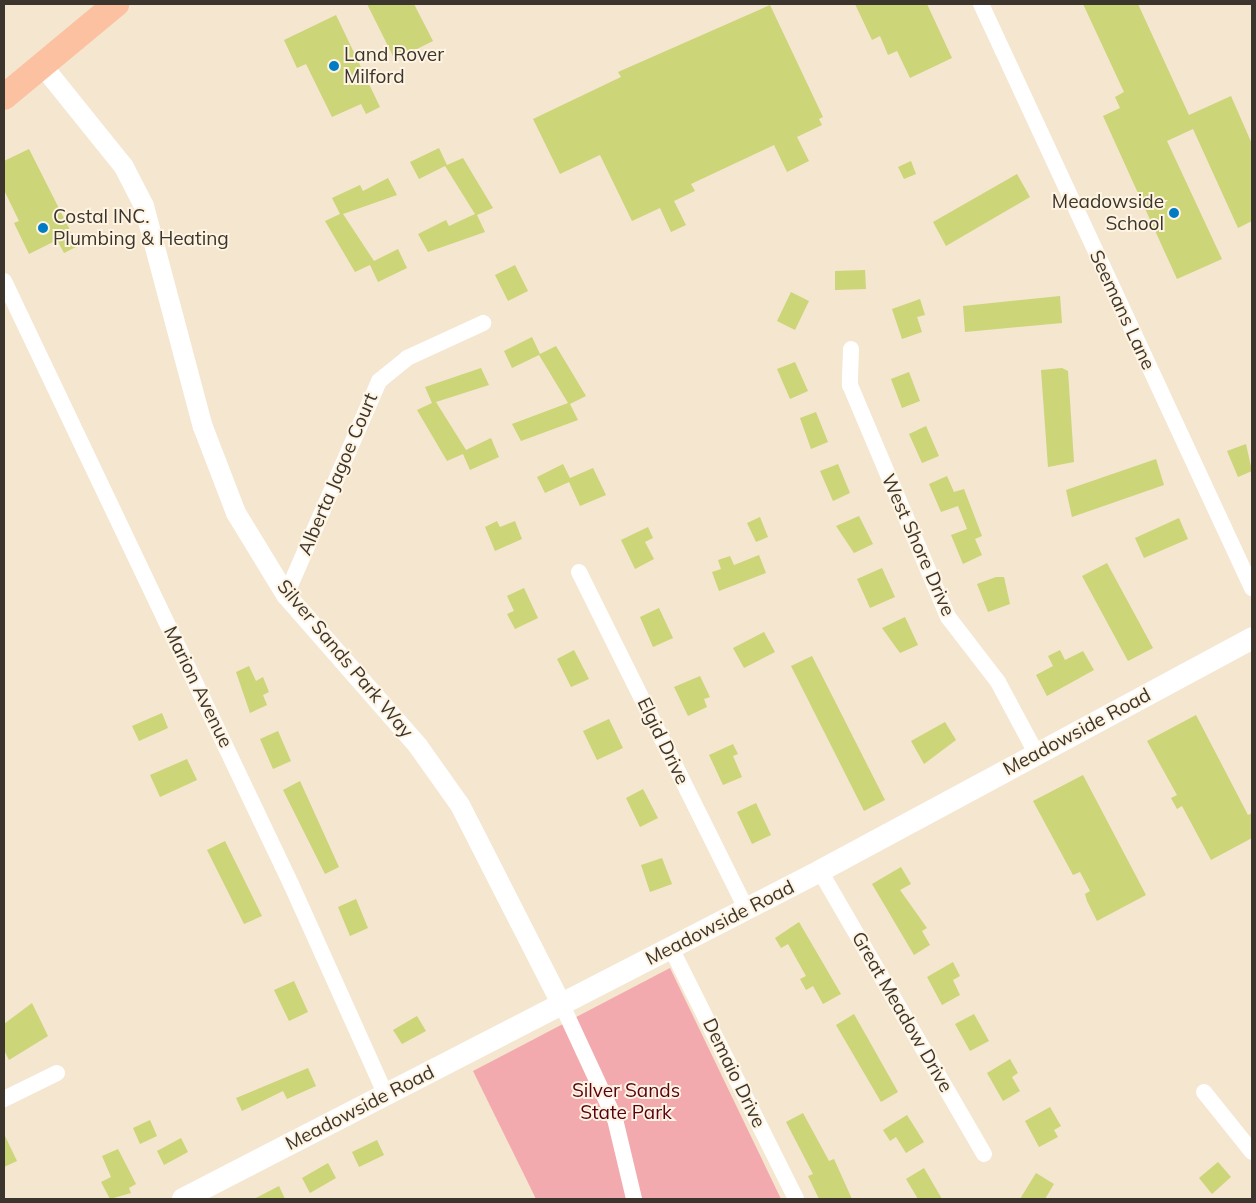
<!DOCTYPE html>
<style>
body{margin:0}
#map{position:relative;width:1256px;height:1203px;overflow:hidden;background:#f4e6cf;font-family:Mulish,sans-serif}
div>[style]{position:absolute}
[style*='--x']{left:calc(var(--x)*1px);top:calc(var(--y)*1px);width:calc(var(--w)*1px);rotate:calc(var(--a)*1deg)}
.green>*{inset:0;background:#f2aaae}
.building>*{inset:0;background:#ccd578}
.minor>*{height:16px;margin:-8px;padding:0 8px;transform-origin:8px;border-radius:8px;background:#fff}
.tertiary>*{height:20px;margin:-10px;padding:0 10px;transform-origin:10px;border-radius:10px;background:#fff}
.secondary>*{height:22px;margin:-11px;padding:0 11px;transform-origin:11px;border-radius:11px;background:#fff}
.primary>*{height:26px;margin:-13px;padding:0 13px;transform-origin:13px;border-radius:13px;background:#fbc1a1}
.dots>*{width:14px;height:14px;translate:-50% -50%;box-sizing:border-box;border:2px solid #fff4e1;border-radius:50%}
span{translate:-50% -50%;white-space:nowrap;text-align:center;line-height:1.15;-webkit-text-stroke:4px #fff4e1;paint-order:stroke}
.poi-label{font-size:19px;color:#3b352d}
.left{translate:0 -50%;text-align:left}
.right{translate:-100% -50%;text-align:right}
.street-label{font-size:19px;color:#3b352d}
.park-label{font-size:19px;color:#570016}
.frame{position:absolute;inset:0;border:5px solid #3b352d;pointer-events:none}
</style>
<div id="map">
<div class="green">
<div style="clip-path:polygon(670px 968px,781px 1199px,536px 1199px,473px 1071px)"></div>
</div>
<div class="building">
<div style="clip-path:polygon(367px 4px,414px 4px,433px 41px,395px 60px)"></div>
<div style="clip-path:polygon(855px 4px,927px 4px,952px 58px,910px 78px,897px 51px,888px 55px,880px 36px,872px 40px)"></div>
<div style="clip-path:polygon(1083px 4px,1138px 4px,1189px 115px,1231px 96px,1252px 144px,1252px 221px,1238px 228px,1193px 129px,1167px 141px,1222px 259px,1177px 279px,1103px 116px,1120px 108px,1115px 97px,1124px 92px)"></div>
<div style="clip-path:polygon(770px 5px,823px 117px,819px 119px,822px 125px,797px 137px,809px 161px,787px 172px,774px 145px,691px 184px,695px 191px,674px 201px,686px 225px,671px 232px,660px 208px,632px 221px,600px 155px,560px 174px,533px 119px,621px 77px,618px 72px)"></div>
<div style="clip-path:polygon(336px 15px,380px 107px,366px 114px,361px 104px,332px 117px,306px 64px,297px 68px,284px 40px)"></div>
<div style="clip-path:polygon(439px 148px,447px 165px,463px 158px,493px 208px,477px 215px,485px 232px,428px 252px,418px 234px,446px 220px,449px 226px,475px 214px,445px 166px,419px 179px,410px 162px)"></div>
<div style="clip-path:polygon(29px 149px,78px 246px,64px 253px,57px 240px,29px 254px,14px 223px,19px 221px,4px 190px,4px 161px)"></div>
<div style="clip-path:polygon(911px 161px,916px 174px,904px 179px,898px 167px)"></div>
<div style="clip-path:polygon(1017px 174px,1030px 197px,946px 246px,933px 222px)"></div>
<div style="clip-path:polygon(388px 178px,397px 195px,343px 214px,374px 261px,398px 249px,407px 268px,378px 282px,370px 265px,355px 272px,325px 221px,340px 214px,332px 198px,360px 185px,363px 191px)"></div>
<div style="clip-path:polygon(515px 265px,528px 291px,508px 301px,495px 275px)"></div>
<div style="clip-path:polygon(865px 270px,866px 289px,835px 290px,835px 271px)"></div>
<div style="clip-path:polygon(791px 292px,809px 301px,795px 330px,777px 321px)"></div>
<div style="clip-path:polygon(1060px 296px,1062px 323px,965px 332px,963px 306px)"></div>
<div style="clip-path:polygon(920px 299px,925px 315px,917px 317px,922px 332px,902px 339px,892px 309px)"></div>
<div style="clip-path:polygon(532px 337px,540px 354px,556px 346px,586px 396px,570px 404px,578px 420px,521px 441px,512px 424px,568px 403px,539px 355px,512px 368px,504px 351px)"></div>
<div style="clip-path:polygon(795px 362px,808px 391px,790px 399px,777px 369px)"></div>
<div style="clip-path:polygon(481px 368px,489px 385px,436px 402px,466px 450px,491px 438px,499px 457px,470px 470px,463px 454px,447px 461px,417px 410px,432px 403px,425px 387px)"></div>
<div style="clip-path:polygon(1062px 368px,1068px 371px,1074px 462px,1048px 467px,1041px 370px)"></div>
<div style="clip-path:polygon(909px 372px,920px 401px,902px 408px,891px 379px)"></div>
<div style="clip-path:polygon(816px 412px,828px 442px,811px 449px,800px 418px)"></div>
<div style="clip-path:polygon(926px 426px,939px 456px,922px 463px,909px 434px)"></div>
<div style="clip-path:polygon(1246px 444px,1252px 471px,1238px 477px,1227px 451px)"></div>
<div style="clip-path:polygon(1156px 459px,1164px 485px,1072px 517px,1066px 490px)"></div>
<div style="clip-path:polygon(563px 464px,570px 478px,593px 468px,606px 495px,580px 506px,569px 482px,545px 493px,537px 477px)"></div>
<div style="clip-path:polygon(838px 464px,850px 493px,833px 501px,820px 471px)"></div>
<div style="clip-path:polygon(947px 476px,954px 492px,964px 489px,982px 536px,975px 539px,982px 555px,963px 564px,951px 535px,967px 529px,958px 506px,941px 512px,929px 484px)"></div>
<div style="clip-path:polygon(859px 516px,873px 544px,854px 553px,836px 526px)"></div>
<div style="clip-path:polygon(760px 517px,768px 537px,756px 542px,747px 523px)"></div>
<div style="clip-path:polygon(1179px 518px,1188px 539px,1144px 558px,1135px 538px)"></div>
<div style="clip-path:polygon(497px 521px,500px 527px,515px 521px,522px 539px,495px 551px,485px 527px)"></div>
<div style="clip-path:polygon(648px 527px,653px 538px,645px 542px,654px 559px,635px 569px,621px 540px)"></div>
<div style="clip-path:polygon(759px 555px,766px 573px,719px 591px,712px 572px,721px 569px,718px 560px,730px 556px,734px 565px)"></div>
<div style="clip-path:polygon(1107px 563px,1153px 648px,1128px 661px,1082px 576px)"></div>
<div style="clip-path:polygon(882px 568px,895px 597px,870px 608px,857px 579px)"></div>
<div style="clip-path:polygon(996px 577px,1004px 577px,1010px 604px,988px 612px,977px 584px)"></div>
<div style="clip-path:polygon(524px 588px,538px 618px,515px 629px,507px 614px,514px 611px,507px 596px)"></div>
<div style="clip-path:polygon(659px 608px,673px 638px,653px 647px,640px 617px)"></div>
<div style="clip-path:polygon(905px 617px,918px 645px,900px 653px,882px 628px)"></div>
<div style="clip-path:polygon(764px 632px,775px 652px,744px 668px,733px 648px)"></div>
<div style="clip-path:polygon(574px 650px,589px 679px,571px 687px,557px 659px)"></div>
<div style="clip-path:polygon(1060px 650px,1065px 660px,1083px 651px,1094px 670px,1047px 696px,1036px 675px,1053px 666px,1048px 656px)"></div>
<div style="clip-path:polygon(812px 656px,885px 800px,864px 811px,791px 666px)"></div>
<div style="clip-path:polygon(249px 666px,256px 681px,263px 677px,269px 692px,263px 695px,267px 705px,250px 713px,236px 672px)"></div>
<div style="clip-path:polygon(700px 676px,710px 697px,704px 699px,707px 707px,688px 716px,674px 687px)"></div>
<div style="clip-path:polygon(162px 713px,168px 728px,139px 741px,132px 726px)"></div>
<div style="clip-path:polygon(1196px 715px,1248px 815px,1252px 813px,1252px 838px,1211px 860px,1182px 806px,1177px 809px,1171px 798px,1177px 795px,1147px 741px)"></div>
<div style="clip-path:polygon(609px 719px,623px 748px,597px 760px,583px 731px)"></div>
<div style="clip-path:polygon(945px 722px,956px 740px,924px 764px,911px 741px)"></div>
<div style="clip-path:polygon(278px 731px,291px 761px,273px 769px,260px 739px)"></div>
<div style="clip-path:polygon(733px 744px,738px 754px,733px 756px,742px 777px,723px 785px,709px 755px)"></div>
<div style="clip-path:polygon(187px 759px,197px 780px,160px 797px,150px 775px)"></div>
<div style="clip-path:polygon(1083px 775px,1146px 895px,1097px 921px,1087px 901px,1085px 894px,1090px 891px,1080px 872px,1073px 875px,1033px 801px)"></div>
<div style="clip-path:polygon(300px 781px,339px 867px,325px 874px,283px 790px)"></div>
<div style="clip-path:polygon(643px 789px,658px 818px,640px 827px,626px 798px)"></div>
<div style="clip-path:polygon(756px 803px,771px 835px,752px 844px,737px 812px)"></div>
<div style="clip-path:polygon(225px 841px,262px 916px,244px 924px,207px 850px)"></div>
<div style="clip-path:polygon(662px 858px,672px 884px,650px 892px,641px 865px)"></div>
<div style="clip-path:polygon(901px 867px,911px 884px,900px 890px,927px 928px,922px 931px,930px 945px,914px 955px,872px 884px)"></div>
<div style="clip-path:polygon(356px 899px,368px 928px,350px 936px,338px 907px)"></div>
<div style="clip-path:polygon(799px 922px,841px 994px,823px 1004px,813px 986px,806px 990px,800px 979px,806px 976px,788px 944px,781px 948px,775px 938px)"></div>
<div style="clip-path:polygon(953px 962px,960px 976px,953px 980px,960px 995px,942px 1005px,927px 977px)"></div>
<div style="clip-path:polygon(294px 981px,308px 1012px,289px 1021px,274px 990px)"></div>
<div style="clip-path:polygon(32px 1003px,48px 1036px,9px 1060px,4px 1050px,4px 1024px)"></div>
<div style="clip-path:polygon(854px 1014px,898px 1092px,881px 1102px,836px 1025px)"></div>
<div style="clip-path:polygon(974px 1014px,989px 1041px,970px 1051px,955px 1024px)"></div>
<div style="clip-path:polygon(417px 1016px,426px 1031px,402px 1044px,393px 1030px)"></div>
<div style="clip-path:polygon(1010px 1059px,1018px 1073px,1012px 1077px,1020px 1091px,1003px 1101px,987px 1073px)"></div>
<div style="clip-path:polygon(308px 1068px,316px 1086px,287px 1099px,283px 1091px,242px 1111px,236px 1098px)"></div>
<div style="clip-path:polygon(1050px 1107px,1061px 1126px,1054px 1130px,1058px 1137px,1039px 1147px,1025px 1121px)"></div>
<div style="clip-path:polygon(803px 1113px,829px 1161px,834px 1159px,852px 1199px,819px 1199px,808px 1176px,813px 1174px,786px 1122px)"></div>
<div style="clip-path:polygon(907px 1115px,924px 1142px,906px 1153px,896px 1137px,890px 1141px,883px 1130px)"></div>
<div style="clip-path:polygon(150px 1120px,157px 1136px,140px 1144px,133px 1128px)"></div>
<div style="clip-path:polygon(4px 1134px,17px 1161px,4px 1167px)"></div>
<div style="clip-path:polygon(181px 1138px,188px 1152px,164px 1165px,157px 1151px)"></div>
<div style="clip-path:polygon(377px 1140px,384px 1155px,359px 1167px,352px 1152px)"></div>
<div style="clip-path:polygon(118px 1149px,136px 1184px,129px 1188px,131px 1193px,110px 1199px,101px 1182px,111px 1177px,102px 1156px)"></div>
<div style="clip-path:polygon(1218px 1162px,1231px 1177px,1212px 1194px,1199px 1178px)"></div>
<div style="clip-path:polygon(328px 1163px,336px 1178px,310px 1193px,302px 1178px)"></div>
<div style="clip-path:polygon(924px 1168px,942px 1199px,918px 1199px,906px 1179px)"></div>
<div style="clip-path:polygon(1036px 1173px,1054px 1184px,1045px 1199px,1020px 1199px)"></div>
<div style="clip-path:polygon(279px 1186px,285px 1199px,254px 1199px)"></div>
</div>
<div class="minor">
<div style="--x:981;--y:4;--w:644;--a:65.11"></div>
<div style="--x:4;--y:281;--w:668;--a:64.55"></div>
<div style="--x:291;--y:884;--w:231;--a:65.8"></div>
<div style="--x:851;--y:349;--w:36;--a:92"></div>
<div style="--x:850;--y:385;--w:252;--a:67.1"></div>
<div style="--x:948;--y:617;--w:82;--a:52.4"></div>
<div style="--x:998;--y:682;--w:81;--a:61.8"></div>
<div style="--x:579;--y:572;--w:376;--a:63.6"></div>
<div style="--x:286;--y:595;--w:233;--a:-66.5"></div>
<div style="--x:379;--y:381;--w:36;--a:-39"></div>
<div style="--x:407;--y:358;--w:84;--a:-24.7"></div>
<div style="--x:820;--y:871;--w:327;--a:59.9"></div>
<div style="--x:671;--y:948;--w:280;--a:63.5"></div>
<div style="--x:562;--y:1005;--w:126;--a:65.1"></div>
<div style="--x:615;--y:1119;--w:82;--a:76.6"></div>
<div style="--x:1204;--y:1092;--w:77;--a:51.3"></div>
<div style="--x:4;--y:1099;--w:59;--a:-26.1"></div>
</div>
<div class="tertiary">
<div style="--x:42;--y:65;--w:131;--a:51.2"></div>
<div style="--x:124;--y:167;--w:44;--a:62.9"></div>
<div style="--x:144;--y:206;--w:229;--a:75.1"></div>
<div style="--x:203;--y:427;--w:92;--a:69"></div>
<div style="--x:236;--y:513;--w:96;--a:58.6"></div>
<div style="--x:286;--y:595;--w:201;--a:48.8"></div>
<div style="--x:418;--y:746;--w:72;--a:54.6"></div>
<div style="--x:460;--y:805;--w:225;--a:63"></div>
</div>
<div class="secondary">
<div style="--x:183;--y:1199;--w:716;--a:-27.24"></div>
<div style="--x:820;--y:871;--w:491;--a:-28.3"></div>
</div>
<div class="primary">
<div style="--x:4;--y:97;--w:146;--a:-39.7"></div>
</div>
<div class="dots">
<div style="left:334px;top:66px;background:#007cc5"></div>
<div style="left:1174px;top:213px;background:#007cc5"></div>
<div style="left:43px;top:228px;background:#007cc5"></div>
</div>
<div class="poi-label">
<span class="left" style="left:344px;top:66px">Land Rover<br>Milford</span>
<span class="right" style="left:1164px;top:213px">Meadowside<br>School</span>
<span class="left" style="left:53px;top:228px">Costal INC.<br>Plumbing &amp; Heating</span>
</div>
<div class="street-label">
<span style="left:1122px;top:310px;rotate:65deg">Seemans Lane</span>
<span style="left:338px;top:474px;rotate:-67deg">Alberta Jagoe Court</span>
<span style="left:918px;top:545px;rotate:66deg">West Shore Drive</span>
<span style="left:345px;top:659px;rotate:50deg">Silver Sands Park Way</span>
<span style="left:198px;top:687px;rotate:64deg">Marion Avenue</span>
<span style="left:1077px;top:732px;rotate:-28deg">Meadowside Road</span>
<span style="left:663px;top:741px;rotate:64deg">Elgid Drive</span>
<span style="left:720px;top:923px;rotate:-27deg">Meadowside Road</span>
<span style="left:902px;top:1012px;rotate:60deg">Great Meadow Drive</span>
<span style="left:734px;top:1073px;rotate:64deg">Demaio Drive</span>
<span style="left:360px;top:1108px;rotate:-27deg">Meadowside Road</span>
</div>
<div class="park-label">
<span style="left:626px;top:1102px">Silver Sands<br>State Park</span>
</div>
<div class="frame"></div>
</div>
